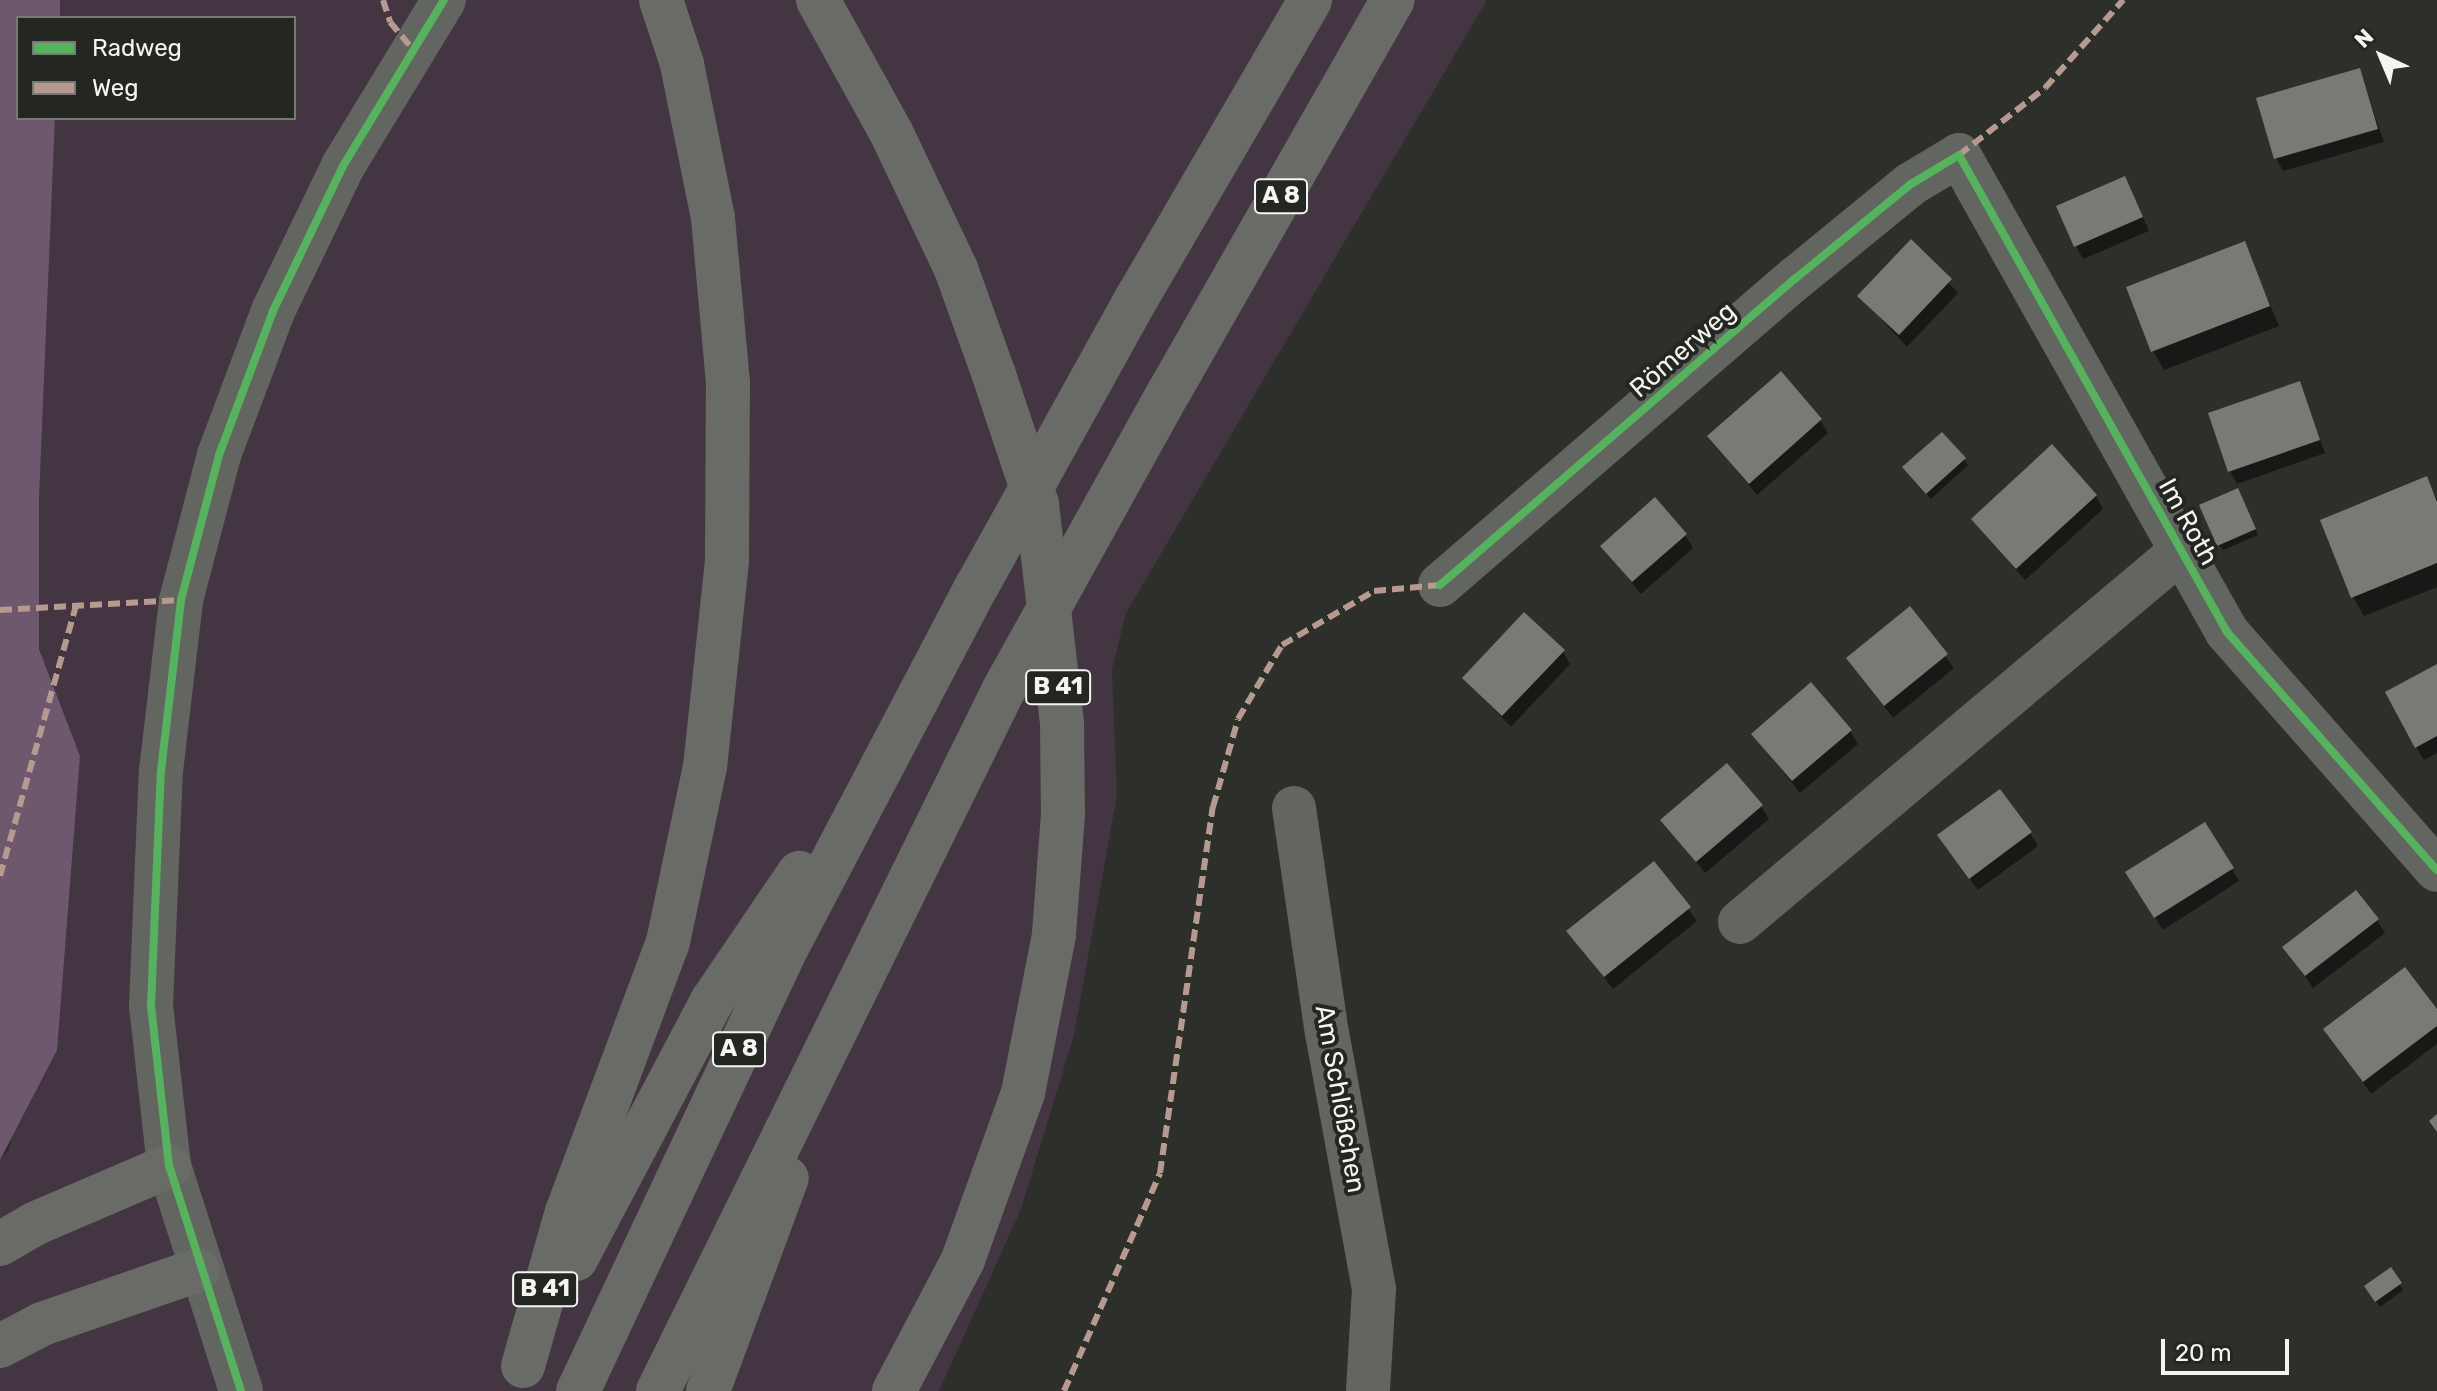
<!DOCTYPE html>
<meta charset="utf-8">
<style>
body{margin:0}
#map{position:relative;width:2437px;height:1391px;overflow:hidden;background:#2d2f2b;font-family:Rubik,sans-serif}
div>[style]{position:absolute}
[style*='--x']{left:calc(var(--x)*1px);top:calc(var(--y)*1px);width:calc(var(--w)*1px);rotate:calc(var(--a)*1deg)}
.green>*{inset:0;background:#433642}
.forest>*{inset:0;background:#6e586d}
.shadow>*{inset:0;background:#0007}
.building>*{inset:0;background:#787a76}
.minor>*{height:44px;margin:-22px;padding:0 22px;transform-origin:22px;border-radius:22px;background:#636561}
.highway>*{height:44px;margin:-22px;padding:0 22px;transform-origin:22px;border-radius:22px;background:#696c66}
.highway-bridge>*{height:44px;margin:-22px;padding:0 22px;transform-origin:22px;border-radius:22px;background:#696c66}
.quiet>*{height:6px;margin-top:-3px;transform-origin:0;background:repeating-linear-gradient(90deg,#b69a8f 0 12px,transparent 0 18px)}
.cycleway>*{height:8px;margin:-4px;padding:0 4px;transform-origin:4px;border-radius:4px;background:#56b35d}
span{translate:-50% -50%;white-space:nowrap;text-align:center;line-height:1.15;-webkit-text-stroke:8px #242621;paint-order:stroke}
.shield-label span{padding:2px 6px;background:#242621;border:2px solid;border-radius:6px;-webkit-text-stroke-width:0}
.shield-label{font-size:24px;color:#f4f5f2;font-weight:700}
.street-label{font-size:26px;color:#f4f5f2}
.legend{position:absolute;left:16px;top:16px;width:280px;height:104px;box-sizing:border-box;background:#242621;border:2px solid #777975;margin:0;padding:10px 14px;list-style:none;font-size:24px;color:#f4f5f2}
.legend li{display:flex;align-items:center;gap:16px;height:40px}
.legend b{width:40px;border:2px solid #777975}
.north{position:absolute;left:2341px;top:16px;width:80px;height:80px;-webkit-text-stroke:6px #242621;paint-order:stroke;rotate:316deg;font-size:22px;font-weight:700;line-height:32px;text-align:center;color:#f4f5f2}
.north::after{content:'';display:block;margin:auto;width:28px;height:36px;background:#f4f5f2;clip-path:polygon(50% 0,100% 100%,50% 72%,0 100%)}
.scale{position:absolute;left:2161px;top:1339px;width:128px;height:36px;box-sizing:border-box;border:4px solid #f4f5f2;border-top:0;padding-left:10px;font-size:24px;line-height:28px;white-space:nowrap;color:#f4f5f2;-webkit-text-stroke:6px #242621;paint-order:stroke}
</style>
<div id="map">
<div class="green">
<div style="clip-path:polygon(60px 0,1487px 0,1126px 613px,1112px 670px,1117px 795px,1074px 1035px,1021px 1209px,939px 1391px,0 1391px,0 1160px,9px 1150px,80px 756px,39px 649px,39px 499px,55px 118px,294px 118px,294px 18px,60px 18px)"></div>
</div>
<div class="forest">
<div style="clip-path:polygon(0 0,60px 0,60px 18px,18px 18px,18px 118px,55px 118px,39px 499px,39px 649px,80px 756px,57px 1050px,0 1160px)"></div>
</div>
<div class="shadow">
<div style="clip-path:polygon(2359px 70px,2384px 142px,2283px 171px,2276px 158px)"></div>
<div style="clip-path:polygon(2125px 178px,2149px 231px,2083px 259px,2076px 246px)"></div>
<div style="clip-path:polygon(1911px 242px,1958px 293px,1907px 347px,1860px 296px)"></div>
<div style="clip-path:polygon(2244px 244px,2279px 326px,2164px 370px,2153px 351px)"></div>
<div style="clip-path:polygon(2299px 383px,2325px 453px,2237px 484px,2230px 471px)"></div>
<div style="clip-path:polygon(1820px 420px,1828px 433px,1757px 495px,1709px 436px)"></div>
<div style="clip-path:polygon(1942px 435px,1968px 465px,1931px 499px,1904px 468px)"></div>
<div style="clip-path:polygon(2426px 479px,2437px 499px,2437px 587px,2364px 616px,2353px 597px)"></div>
<div style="clip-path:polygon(2096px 496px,2103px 509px,2025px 580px,1973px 519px)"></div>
<div style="clip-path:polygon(2240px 497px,2258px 535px,2223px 550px,2219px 545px)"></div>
<div style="clip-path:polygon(1685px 535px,1693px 548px,1641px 594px,1602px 546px)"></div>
<div style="clip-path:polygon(1909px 609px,1954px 668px,1893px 718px,1848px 659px)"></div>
<div style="clip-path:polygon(1563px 651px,1570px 664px,1511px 727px,1464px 678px)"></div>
<div style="clip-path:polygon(2437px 667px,2437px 753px,2424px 760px,2416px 747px)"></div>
<div style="clip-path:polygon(1850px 731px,1858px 744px,1800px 793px,1753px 735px)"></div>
<div style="clip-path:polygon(1761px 806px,1769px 819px,1705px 873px,1663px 820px)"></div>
<div style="clip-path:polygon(2030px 833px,2038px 846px,1978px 890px,1939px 836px)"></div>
<div style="clip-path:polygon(1654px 864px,1697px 921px,1613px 989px,1569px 931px)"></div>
<div style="clip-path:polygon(2232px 869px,2239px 881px,2163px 930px,2135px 885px)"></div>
<div style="clip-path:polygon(2377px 920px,2385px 933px,2313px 988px,2285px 947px)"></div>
<div style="clip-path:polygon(2437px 1013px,2437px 1044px,2371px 1094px,2326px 1030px)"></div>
<div style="clip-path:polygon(2391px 1270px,2403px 1290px,2380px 1307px,2366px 1287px)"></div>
</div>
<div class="building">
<div style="clip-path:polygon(2360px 68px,2378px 129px,2274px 159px,2256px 98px)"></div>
<div style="clip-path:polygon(2125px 176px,2143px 217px,2074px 247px,2056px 206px)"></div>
<div style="clip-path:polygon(1911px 239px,1952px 279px,1899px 335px,1857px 296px)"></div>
<div style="clip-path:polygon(2245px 241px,2270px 306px,2151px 352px,2126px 287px)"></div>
<div style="clip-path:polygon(1781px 371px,1822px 419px,1749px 484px,1707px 436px)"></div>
<div style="clip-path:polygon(2300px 381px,2320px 440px,2228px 472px,2208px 413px)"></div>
<div style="clip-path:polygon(1942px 432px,1966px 458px,1926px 494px,1902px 467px)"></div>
<div style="clip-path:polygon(2052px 444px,2097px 495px,2016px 569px,1971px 519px)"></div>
<div style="clip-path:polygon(2427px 476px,2437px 502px,2437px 563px,2351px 598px,2320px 520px)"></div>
<div style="clip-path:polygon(2238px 488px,2256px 529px,2217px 546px,2199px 505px)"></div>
<div style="clip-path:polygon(1655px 497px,1687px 534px,1632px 582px,1600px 546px)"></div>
<div style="clip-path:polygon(1910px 606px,1948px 654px,1884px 706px,1846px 658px)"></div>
<div style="clip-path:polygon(1524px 612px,1565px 650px,1502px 716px,1462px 678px)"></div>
<div style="clip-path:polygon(2437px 664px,2437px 736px,2415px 748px,2385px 692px)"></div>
<div style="clip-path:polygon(1811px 682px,1852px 730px,1792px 781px,1751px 734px)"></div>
<div style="clip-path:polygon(1727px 763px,1763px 805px,1696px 862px,1660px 820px)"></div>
<div style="clip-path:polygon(2000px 789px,2032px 832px,1969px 879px,1937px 835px)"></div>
<div style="clip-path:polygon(2205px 822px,2234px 868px,2154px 918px,2125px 872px)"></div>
<div style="clip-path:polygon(1654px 861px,1691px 907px,1604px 977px,1566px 931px)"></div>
<div style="clip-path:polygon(2356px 890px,2379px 919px,2305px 976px,2282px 947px)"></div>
<div style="clip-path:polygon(2405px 967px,2437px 1009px,2437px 1026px,2363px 1082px,2323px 1029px)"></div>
<div style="clip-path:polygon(2437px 1114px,2437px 1132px,2429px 1121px)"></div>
<div style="clip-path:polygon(2391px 1267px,2402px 1283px,2375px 1302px,2364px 1286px)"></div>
</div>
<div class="minor">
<div style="--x:1440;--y:585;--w:470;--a:-40.8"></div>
<div style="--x:1796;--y:278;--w:149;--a:-39.3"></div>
<div style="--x:1911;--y:184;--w:56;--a:-31.1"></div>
<div style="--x:1959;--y:155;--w:547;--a:60.67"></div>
<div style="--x:2227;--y:632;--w:317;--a:48.6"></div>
<div style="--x:1294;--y:808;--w:227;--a:81.7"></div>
<div style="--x:1327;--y:1033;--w:260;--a:79.6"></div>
<div style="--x:1374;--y:1289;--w:102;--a:93.4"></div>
<div style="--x:1740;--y:922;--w:576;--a:-40.07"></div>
<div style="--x:241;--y:1391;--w:236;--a:-107.7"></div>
<div style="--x:169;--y:1166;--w:161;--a:-96.4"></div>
<div style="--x:151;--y:1006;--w:235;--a:-87.6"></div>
<div style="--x:161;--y:771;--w:172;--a:-83.3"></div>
<div style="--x:181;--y:600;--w:150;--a:-75.3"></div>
<div style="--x:219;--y:455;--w:154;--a:-69.4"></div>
<div style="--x:273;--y:311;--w:161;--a:-64.2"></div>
<div style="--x:343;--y:166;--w:194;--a:-58.7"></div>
</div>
<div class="highway">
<div style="--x:818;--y:0;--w:151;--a:61.1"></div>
<div style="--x:891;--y:132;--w:152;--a:64.6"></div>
<div style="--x:956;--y:269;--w:113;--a:70.3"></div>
<div style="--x:994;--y:375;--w:136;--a:71.6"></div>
<div style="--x:1037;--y:504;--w:221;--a:83.5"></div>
<div style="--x:1062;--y:724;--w:90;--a:89.4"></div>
<div style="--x:1063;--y:814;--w:121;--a:94.3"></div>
<div style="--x:1054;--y:935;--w:161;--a:101.1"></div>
<div style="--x:1023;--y:1093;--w:177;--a:109.8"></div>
<div style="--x:963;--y:1260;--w:148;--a:117.8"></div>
<div style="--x:1138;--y:296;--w:342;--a:-59.8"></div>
<div style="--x:1169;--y:392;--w:451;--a:-60.3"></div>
<div style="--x:0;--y:1244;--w:39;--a:-30"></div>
<div style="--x:34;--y:1224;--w:147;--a:-23.2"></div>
<div style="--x:576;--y:1259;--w:292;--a:-62.2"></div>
<div style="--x:712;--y:1001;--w:155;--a:-55.8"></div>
<div style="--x:0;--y:1346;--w:47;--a:-27.6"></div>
<div style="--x:42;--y:1324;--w:165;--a:-19.1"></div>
<div style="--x:523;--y:1366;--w:160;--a:-74.1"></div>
<div style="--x:567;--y:1212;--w:288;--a:-69.5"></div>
<div style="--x:668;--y:942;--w:179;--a:-78.1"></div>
<div style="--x:705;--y:767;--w:208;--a:-83.9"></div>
<div style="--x:727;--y:560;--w:177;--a:-89.7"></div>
<div style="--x:728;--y:383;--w:166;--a:-95.2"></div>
<div style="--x:713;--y:218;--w:157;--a:-101.4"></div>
<div style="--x:682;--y:64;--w:67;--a:-108.2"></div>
<div style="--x:578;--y:1391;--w:484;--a:-64.8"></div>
<div style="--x:784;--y:953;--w:415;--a:-62.3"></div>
<div style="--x:658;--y:1391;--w:780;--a:-63.76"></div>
<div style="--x:708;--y:1391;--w:227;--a:-69.7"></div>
</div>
<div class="highway-bridge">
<div style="--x:977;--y:586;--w:332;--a:-61"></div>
<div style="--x:1003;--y:691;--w:342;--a:-61"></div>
</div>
<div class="quiet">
<div style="--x:383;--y:0;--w:23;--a:72"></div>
<div style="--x:390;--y:22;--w:35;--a:50"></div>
<div style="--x:1959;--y:155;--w:109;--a:-37.9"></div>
<div style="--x:2045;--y:88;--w:118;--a:-48.4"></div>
<div style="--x:0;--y:610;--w:181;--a:-3.2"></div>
<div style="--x:0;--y:876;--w:281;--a:-74.3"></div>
<div style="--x:1064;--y:1391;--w:238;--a:-66.2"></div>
<div style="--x:1160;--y:1173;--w:370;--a:-81.8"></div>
<div style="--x:1213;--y:807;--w:91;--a:-74.1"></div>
<div style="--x:1238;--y:719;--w:86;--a:-59.3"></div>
<div style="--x:1282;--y:645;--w:107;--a:-30.4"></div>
<div style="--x:1374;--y:591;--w:66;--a:-5.2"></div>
</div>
<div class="cycleway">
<div style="--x:1440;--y:585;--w:470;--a:-40.8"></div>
<div style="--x:1796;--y:278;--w:149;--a:-39.3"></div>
<div style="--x:1911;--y:184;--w:56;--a:-31.1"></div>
<div style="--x:1959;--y:155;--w:547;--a:60.67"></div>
<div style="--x:2227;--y:632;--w:317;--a:48.6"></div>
<div style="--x:241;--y:1391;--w:236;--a:-107.7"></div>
<div style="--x:169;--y:1166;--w:161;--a:-96.4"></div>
<div style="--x:151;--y:1006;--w:235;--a:-87.6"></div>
<div style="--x:161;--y:771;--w:172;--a:-83.3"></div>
<div style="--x:181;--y:600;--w:150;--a:-75.3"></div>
<div style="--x:219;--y:455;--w:154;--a:-69.4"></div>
<div style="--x:273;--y:311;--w:161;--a:-64.2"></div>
<div style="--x:343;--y:166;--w:194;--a:-58.7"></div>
</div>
<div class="shield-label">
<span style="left:1281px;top:196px">A 8</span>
<span style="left:1058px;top:687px">B 41</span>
<span style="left:739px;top:1049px">A 8</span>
<span style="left:545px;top:1289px">B 41</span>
</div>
<div class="street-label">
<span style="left:1683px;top:350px;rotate:-41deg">Römerweg</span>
<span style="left:2188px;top:522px;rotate:61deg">Im Roth</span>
<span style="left:1340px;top:1099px;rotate:80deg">Am Schlößchen</span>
</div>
<ul class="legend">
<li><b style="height:10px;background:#56b35d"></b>Radweg</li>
<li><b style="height:10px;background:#b69a8f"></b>Weg</li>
</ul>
<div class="north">N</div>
<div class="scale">20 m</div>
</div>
